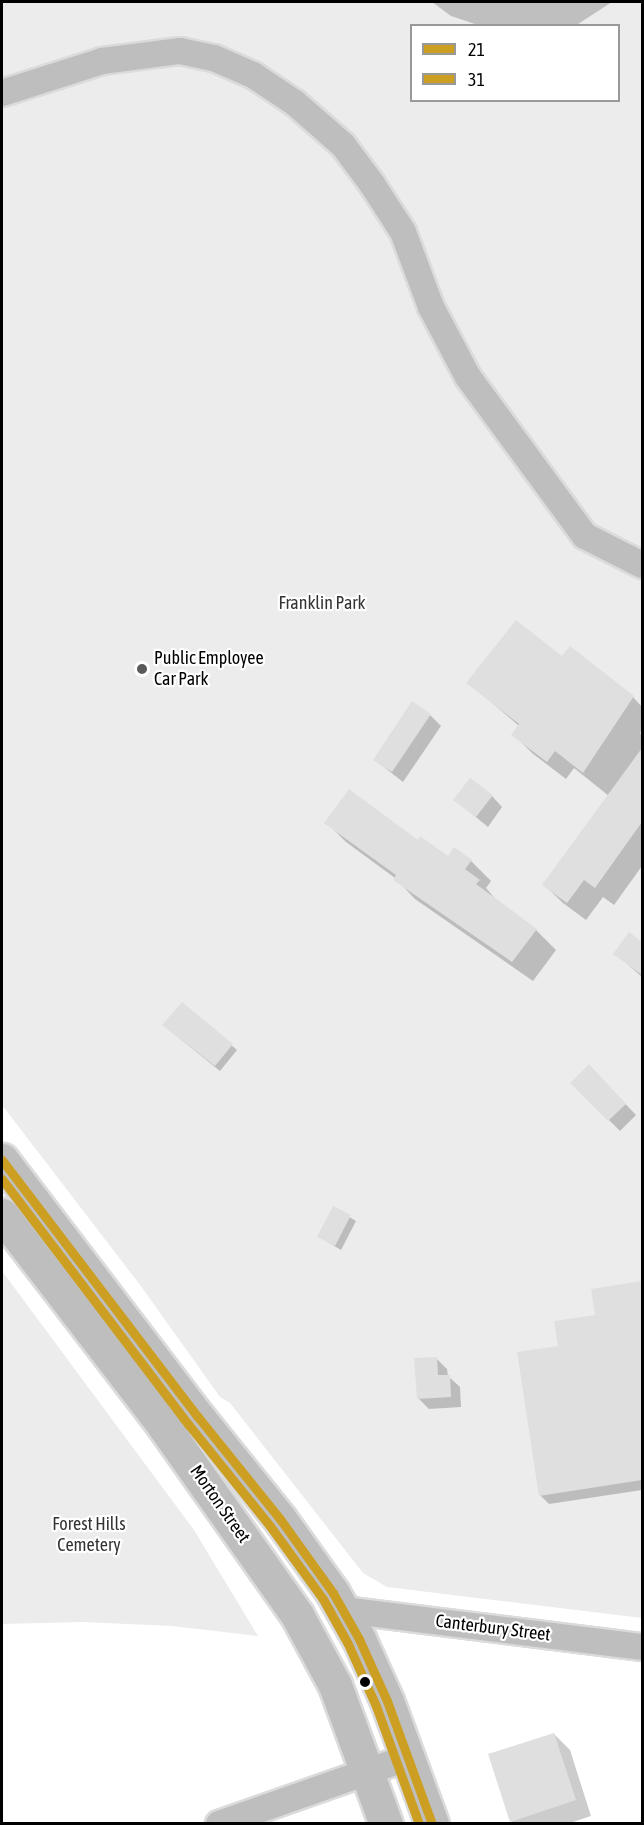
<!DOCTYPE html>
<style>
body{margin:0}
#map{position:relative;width:644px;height:1825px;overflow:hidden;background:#fff;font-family:"Asap Condensed",sans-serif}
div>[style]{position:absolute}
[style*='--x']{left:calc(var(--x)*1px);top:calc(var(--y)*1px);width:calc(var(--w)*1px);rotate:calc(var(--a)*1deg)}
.green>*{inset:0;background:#ececec}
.water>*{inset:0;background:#bfbfbf}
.shadow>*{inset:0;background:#0003}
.building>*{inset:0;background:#dfdfdf}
.roads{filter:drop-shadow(2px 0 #dbdbdb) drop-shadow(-2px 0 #dbdbdb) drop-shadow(0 2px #dbdbdb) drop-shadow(0 -2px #dbdbdb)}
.minor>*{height:26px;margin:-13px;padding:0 13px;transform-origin:13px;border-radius:13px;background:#bebebe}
.highway>*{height:33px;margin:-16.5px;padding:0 16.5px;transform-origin:16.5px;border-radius:16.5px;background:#bebebe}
.bus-1>*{height:9px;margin:-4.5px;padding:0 4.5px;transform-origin:4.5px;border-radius:4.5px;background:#cc9f23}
.bus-2>*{height:9px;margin:-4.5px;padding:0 4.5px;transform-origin:4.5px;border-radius:4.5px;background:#cc9f23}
.dots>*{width:16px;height:16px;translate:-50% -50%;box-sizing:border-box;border:3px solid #fff;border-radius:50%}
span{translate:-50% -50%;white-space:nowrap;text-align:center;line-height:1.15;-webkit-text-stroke:4.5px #fff;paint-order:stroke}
.park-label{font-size:18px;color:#333}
.poi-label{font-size:18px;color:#000}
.left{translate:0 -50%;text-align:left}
.street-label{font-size:18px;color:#000}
.frame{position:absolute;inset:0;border:3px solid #000;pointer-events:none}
.legend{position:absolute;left:410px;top:24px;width:210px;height:78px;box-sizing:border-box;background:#fff;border:2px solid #999;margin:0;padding:8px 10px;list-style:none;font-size:18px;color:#000}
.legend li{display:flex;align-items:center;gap:12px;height:30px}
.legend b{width:30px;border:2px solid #999}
</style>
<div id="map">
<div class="green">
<div style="clip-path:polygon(evenodd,2px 2px,642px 2px,642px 1618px,387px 1587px,363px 1573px,230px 1403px,220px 1397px,140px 1285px,2px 1105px,2px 2px,412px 26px,618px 26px,618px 100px,412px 100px,412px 26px)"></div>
<div style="clip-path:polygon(2px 1271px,194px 1530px,258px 1636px,172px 1626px,83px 1622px,2px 1624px)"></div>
</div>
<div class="water">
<div style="clip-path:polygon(432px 2px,612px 2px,575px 26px,478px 25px,451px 16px)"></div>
</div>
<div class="shadow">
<div style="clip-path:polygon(562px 658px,633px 697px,642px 707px,642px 729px,640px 733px,642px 735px,642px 866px,614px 905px,603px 897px,586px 920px,563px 903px,544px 885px,609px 796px,574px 768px,566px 779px,532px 753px,513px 734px,519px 726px,468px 682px)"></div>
<div style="clip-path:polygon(430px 715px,441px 726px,403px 782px,375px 760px)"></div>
<div style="clip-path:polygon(492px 796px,502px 807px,488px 827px,455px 800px)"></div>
<div style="clip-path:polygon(326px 822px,418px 842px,448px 858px,471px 861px,491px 881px,486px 888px,498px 902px,536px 930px,556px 950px,533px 981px,415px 899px,395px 878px,346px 842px)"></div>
<div style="clip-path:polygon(630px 934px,642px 943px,642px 977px,615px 953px)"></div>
<div style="clip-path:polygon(182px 1004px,237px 1050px,220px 1071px,169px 1030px)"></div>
<div style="clip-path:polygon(589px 1066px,636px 1115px,620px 1131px,572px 1083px)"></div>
<div style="clip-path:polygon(334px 1208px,356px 1221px,341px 1250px,319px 1237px)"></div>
<div style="clip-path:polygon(642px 1282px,642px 1490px,549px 1504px,540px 1495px,560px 1347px,597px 1316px,593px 1290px)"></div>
<div style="clip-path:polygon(436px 1358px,447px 1369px,448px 1376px,460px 1387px,461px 1407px,429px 1409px,418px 1398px)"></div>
<div style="clip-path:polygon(554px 1734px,570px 1750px,591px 1816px,567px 1824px,514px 1824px,511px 1821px)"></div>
</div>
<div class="building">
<div style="clip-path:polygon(516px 620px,562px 656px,570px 646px,634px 696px,583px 773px,555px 751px,547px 762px,511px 735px,519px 724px,466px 683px)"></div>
<div style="clip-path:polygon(412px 701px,431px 714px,392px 772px,373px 760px)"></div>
<div style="clip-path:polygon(642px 748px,642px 822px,595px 888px,584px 880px,567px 903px,542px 885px)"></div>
<div style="clip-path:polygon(470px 778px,493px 795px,476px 817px,453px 800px)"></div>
<div style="clip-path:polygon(349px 789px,418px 840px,420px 836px,448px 856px,454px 847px,472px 860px,465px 869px,480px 880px,476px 884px,537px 929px,512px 962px,393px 880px,396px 875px,324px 823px)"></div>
<div style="clip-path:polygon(629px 932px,642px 942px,642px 975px,613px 954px)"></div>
<div style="clip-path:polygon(182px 1002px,233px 1044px,215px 1066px,162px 1025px)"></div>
<div style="clip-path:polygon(589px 1064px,626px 1104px,608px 1121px,570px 1083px)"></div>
<div style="clip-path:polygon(333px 1206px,351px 1215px,335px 1246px,317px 1237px)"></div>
<div style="clip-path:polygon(642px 1281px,642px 1480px,539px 1496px,517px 1352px,558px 1346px,554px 1321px,595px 1315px,591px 1289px)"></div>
<div style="clip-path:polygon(437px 1357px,438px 1375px,450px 1375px,451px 1397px,417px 1399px,414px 1358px)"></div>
<div style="clip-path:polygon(554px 1733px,576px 1800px,510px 1822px,488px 1754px)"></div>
</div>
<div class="roads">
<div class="minor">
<div style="--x:2;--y:93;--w:105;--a:-17.7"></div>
<div style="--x:102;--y:61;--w:79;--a:-7.3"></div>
<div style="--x:180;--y:51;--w:35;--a:12"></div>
<div style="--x:214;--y:58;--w:43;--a:23.6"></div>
<div style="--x:253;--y:75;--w:50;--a:33.7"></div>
<div style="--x:295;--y:103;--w:64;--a:41.2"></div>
<div style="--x:343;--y:145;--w:49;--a:53.4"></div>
<div style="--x:372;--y:184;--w:57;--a:57.1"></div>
<div style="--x:403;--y:232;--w:80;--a:69.5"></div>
<div style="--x:431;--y:307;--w:79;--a:62.1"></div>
<div style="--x:468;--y:377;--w:197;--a:53.7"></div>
<div style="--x:585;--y:536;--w:64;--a:27"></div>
<div style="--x:344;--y:1610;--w:300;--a:7.1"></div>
<div style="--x:219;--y:1824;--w:201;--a:-19.4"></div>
</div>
<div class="highway">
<div style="--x:2;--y:1160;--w:323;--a:52.7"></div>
<div style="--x:198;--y:1417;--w:131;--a:51.2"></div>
<div style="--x:280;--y:1519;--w:91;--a:54.4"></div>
<div style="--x:333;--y:1593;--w:53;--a:60.5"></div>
<div style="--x:359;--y:1639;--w:68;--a:65.7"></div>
<div style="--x:387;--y:1701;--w:131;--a:69.9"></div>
<div style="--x:2;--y:1215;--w:265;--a:52.5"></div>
<div style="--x:163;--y:1425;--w:232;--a:54.8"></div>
<div style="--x:297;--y:1615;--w:80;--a:61.5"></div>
<div style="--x:335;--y:1685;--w:148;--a:69.9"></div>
</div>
</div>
<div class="bus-1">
<div style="--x:2;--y:1160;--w:323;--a:52.7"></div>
<div style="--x:198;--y:1417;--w:131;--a:51.2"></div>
<div style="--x:280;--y:1519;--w:91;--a:54.4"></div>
<div style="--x:333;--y:1593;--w:53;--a:60.5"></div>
<div style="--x:359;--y:1639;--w:68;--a:65.7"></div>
<div style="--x:387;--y:1701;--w:131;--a:69.9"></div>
</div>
<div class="bus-2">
<div style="--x:2;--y:1179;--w:308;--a:52.8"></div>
<div style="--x:188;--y:1424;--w:131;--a:51.2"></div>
<div style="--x:270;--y:1526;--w:90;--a:54"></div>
<div style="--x:323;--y:1599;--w:51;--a:60.9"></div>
<div style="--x:348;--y:1644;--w:68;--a:65.7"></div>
<div style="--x:376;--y:1706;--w:126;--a:70"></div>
</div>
<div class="dots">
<div style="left:142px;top:669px;background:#595959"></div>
<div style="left:365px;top:1682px;background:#000"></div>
</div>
<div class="park-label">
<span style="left:322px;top:603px">Franklin Park</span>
<span style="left:89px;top:1535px">Forest Hills<br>Cemetery</span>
</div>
<div class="poi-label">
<span class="left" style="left:154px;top:669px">Public Employee<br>Car Park</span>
</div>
<div class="street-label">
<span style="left:220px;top:1504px;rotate:55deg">Morton Street</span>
<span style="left:493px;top:1628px;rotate:7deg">Canterbury Street</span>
</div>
<div class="frame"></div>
<ul class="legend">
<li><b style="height:8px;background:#cc9f23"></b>21</li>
<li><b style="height:8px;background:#cc9f23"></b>31</li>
</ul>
</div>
